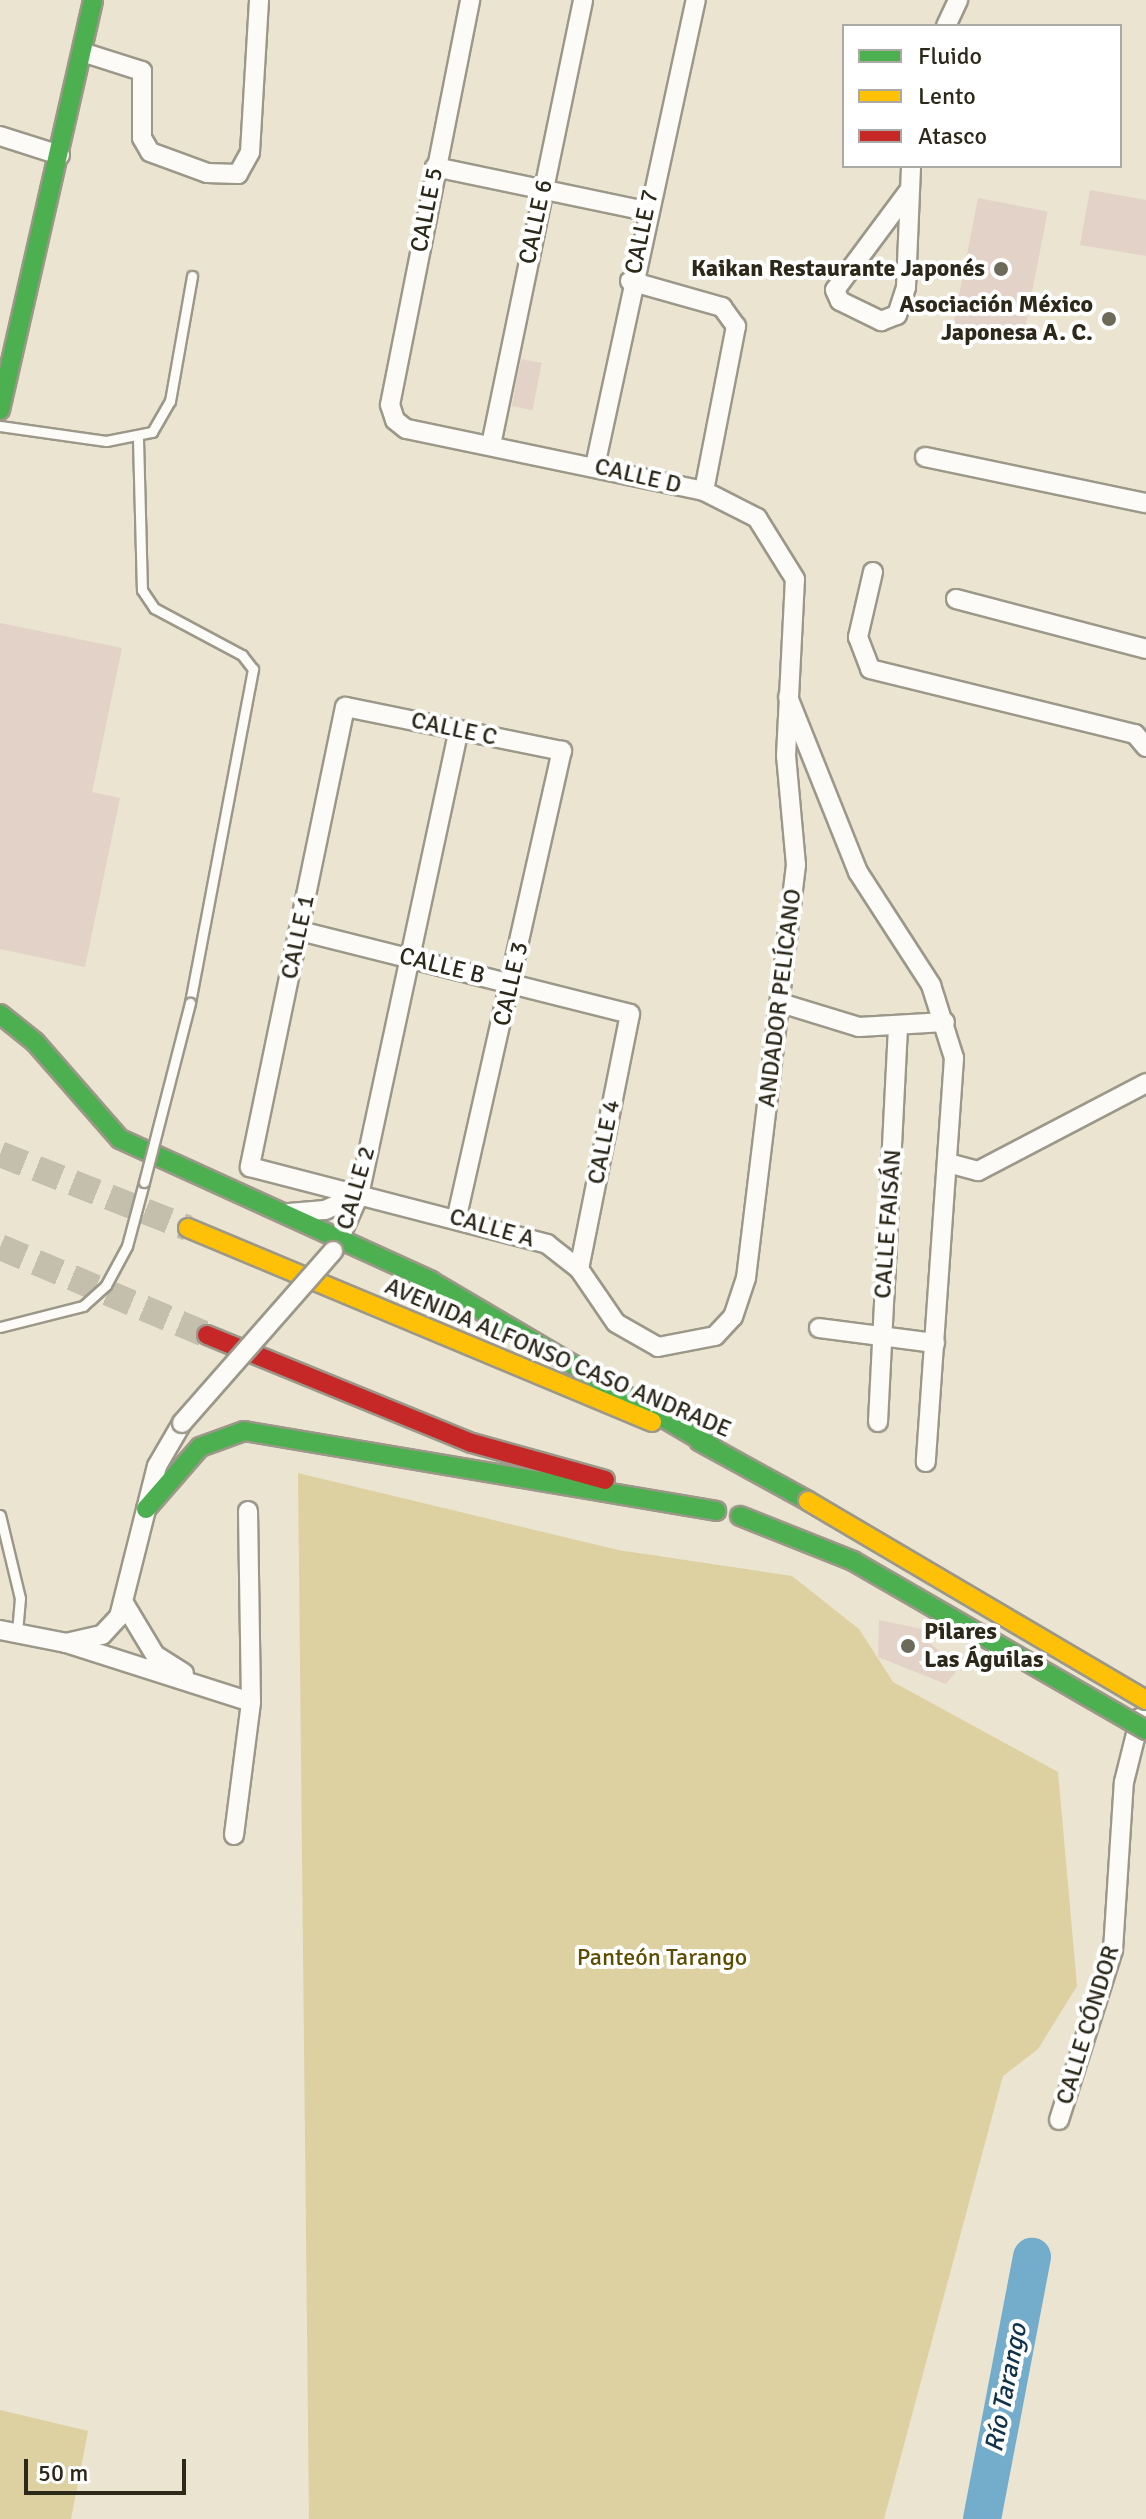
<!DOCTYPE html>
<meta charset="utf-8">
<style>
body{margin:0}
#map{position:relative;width:1146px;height:2519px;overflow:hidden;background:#eae4d0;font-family:Signika,sans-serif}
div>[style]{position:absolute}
.green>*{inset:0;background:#ddd0a1}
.river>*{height:38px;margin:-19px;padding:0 19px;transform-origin:19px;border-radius:19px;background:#74accc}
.building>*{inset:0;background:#e3d2c7;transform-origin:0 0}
.secondary-tunnel>*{height:26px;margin-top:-13px;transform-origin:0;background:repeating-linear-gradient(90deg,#c4beac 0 26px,transparent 0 39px)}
.roads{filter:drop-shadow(2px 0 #9c9889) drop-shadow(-2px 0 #9c9889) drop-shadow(0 2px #9c9889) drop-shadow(0 -2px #9c9889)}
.lane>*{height:9px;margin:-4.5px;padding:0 4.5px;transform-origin:4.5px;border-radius:4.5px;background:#fcfbf8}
.street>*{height:18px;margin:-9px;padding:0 9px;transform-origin:9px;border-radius:9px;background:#fcfbf8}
.fast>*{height:18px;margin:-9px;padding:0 9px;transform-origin:9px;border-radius:9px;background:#4caf50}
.slow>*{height:18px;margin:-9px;padding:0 9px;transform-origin:9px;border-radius:9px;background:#ffc107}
.jam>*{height:18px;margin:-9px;padding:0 9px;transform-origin:9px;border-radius:9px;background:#c62828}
.bridges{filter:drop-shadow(2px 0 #9c9889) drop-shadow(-2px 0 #9c9889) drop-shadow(0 2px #9c9889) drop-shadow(0 -2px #9c9889)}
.lane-bridge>*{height:9px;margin:-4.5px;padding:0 4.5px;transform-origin:4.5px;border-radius:4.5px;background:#fcfbf8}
.street-bridge>*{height:18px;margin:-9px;padding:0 9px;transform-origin:9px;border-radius:9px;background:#fcfbf8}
.fast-bridge>*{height:18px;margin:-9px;padding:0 9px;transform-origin:9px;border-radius:9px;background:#4caf50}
.slow-bridge>*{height:18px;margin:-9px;padding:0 9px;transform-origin:9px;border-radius:9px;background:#ffc107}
.dots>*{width:22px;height:22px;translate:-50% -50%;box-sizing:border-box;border:4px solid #fff;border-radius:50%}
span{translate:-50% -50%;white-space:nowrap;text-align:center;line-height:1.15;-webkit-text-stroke:8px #fff;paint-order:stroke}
.street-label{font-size:24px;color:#2c281a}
.poi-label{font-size:24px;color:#2c281a;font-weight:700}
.right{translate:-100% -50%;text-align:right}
.left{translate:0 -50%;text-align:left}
.park-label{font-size:24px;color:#5e4d00}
.water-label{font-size:26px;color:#10334b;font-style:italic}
.legend{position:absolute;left:842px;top:24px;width:280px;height:144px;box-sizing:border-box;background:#fff;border:2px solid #aba9a3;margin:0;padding:10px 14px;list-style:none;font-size:24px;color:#2c281a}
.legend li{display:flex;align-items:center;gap:16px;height:40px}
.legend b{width:40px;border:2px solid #aba9a3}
.scale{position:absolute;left:24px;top:2459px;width:162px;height:36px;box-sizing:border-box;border:4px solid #2c281a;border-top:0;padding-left:10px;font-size:24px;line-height:28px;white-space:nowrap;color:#2c281a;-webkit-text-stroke:6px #fff;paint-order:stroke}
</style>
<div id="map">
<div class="green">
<div style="clip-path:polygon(298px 1473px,618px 1550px,792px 1576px,859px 1629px,893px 1682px,1058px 1772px,1077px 1986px,1038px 2049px,1003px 2076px,884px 2519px,309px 2519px)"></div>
<div style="clip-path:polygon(0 2410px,88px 2431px,71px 2519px,0 2519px)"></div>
</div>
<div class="river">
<div style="left:982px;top:2519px;width:267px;rotate:-79.2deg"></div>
</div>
<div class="building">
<div style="clip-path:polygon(1090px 190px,1146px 200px,1146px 256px,1080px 245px)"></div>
<div style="left:978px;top:198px;width:71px;height:131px;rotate:11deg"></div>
<div style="left:521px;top:359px;width:21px;height:48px;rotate:11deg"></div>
<div style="clip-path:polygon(0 623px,122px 648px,92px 792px,120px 798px,85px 967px,0 949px)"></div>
<div style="clip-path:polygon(879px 1620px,927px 1630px,925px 1639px,959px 1668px,946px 1684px,878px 1657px)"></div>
</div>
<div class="secondary-tunnel">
<div style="left:0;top:1154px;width:202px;rotate:21.5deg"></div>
<div style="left:0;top:1247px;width:225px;rotate:23deg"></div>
</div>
<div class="roads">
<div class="lane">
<div style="left:0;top:426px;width:107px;rotate:8.1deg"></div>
<div style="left:106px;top:441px;width:47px;rotate:-11.1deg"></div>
<div style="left:152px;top:432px;width:36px;rotate:-60deg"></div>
<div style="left:170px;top:401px;width:127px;rotate:-80deg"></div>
<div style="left:138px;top:439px;width:151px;rotate:88.5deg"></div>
<div style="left:142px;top:590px;width:22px;rotate:56deg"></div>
<div style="left:154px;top:608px;width:100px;rotate:28.1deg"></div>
<div style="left:242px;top:655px;width:18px;rotate:52deg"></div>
<div style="left:253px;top:669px;width:340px;rotate:100.7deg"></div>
<div style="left:0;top:1327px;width:86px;rotate:-14.2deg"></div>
<div style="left:83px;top:1306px;width:31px;rotate:-42deg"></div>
<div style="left:106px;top:1285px;width:44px;rotate:-61.7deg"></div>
<div style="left:127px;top:1246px;width:66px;rotate:-75.1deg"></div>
<div style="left:0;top:1515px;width:85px;rotate:76.5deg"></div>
<div style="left:20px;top:1598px;width:36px;rotate:95deg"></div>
</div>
<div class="street">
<div style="left:946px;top:26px;width:29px;rotate:-65deg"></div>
<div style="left:82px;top:52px;width:63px;rotate:17.6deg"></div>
<div style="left:142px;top:71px;width:67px;rotate:90deg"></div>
<div style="left:142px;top:138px;width:16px;rotate:60deg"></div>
<div style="left:150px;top:152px;width:61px;rotate:20.2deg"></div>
<div style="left:207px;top:173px;width:31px;rotate:2deg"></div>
<div style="left:238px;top:174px;width:25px;rotate:-61deg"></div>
<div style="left:250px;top:152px;width:152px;rotate:-86.6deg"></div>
<div style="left:0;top:136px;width:63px;rotate:17.6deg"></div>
<div style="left:435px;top:167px;width:216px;rotate:11.8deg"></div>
<div style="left:908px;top:192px;width:122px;rotate:126.7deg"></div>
<div style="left:835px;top:290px;width:12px;rotate:66deg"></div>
<div style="left:840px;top:301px;width:46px;rotate:26deg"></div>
<div style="left:881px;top:321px;width:17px;rotate:-21deg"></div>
<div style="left:897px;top:315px;width:29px;rotate:-72deg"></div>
<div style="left:906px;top:287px;width:121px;rotate:-87.6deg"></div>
<div style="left:630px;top:281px;width:96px;rotate:15.8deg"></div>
<div style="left:722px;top:307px;width:24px;rotate:54deg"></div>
<div style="left:736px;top:326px;width:168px;rotate:101deg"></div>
<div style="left:491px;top:445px;width:454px;rotate:-78.3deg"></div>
<div style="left:925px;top:457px;width:226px;rotate:11.8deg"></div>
<div style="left:595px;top:466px;width:477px;rotate:-77.8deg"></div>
<div style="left:873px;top:572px;width:67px;rotate:103deg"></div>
<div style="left:858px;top:637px;width:34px;rotate:69deg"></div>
<div style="left:870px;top:669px;width:273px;rotate:13.8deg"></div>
<div style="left:1135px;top:734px;width:17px;rotate:50deg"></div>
<div style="left:956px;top:599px;width:196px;rotate:14.7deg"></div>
<div style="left:788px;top:697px;width:188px;rotate:68.2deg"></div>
<div style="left:858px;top:872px;width:135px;rotate:57.1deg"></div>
<div style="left:931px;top:985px;width:77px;rotate:72.5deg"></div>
<div style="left:954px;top:1058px;width:405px;rotate:94deg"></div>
<div style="left:300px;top:931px;width:340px;rotate:14.1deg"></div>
<div style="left:630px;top:1014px;width:260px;rotate:101.3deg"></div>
<div style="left:784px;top:1004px;width:78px;rotate:17deg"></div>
<div style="left:859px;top:1027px;width:86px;rotate:-3.3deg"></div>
<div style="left:948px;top:1163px;width:31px;rotate:15deg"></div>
<div style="left:978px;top:1171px;width:190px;rotate:-27.6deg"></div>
<div style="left:289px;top:1213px;width:36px;rotate:-5deg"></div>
<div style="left:325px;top:1210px;width:37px;rotate:-24deg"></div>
<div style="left:457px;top:1216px;width:477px;rotate:-77.3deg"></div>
<div style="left:562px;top:751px;width:221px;rotate:-168.5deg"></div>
<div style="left:345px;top:707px;width:470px;rotate:101.7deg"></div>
<div style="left:250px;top:1167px;width:307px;rotate:14.5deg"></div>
<div style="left:547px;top:1244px;width:41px;rotate:38deg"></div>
<div style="left:579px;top:1269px;width:65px;rotate:55.6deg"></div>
<div style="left:616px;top:1323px;width:48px;rotate:29.7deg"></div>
<div style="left:658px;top:1347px;width:58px;rotate:-10.9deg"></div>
<div style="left:715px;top:1336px;width:26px;rotate:-47deg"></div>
<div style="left:733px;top:1317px;width:41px;rotate:-71.6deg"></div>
<div style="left:746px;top:1278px;width:416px;rotate:-83.1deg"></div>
<div style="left:796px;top:865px;width:109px;rotate:-95.2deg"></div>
<div style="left:786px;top:756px;width:177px;rotate:-87.1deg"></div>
<div style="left:795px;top:579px;width:72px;rotate:-121.9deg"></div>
<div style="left:757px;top:518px;width:59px;rotate:-153deg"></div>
<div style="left:704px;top:491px;width:304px;rotate:-168.2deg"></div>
<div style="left:406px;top:429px;width:14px;rotate:-141deg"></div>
<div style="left:395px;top:420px;width:16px;rotate:-108deg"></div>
<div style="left:390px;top:405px;width:413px;rotate:-78.8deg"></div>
<div style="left:335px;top:1248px;width:58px;rotate:-65.6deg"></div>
<div style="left:359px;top:1195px;width:476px;rotate:-77.9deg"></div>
<div style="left:819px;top:1328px;width:117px;rotate:7.4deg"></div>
<div style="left:878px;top:1422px;width:396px;rotate:-87.1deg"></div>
<div style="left:125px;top:1605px;width:58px;rotate:59deg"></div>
<div style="left:155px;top:1655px;width:34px;rotate:32deg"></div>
<div style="left:0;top:1630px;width:67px;rotate:11.1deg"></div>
<div style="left:66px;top:1643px;width:194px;rotate:17.7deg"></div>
<div style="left:66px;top:1643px;width:37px;rotate:-13deg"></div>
<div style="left:102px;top:1635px;width:25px;rotate:-47deg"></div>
<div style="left:119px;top:1617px;width:156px;rotate:-75.9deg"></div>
<div style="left:157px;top:1466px;width:50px;rotate:-59.8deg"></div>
<div style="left:234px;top:1835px;width:134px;rotate:-82.7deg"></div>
<div style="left:251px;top:1702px;width:191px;rotate:-90.9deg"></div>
<div style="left:1059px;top:2120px;width:178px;rotate:-72.4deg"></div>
<div style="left:1113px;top:1950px;width:168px;rotate:-86.3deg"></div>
<div style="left:1124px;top:1782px;width:66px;rotate:-76deg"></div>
</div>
<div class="fast">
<div style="left:0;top:410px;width:420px;rotate:-77.2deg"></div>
<div style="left:0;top:1014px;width:45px;rotate:38.7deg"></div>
<div style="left:35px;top:1042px;width:129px;rotate:48.8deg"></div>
<div style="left:120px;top:1139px;width:342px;rotate:24.5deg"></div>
<div style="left:431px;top:1281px;width:327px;rotate:30.5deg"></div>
<div style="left:699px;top:1441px;width:124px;rotate:28.8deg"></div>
<div style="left:146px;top:1509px;width:82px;rotate:-48.9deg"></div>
<div style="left:200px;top:1447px;width:47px;rotate:-20deg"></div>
<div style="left:244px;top:1431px;width:479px;rotate:9.6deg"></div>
</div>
<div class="slow">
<div style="left:188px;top:1228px;width:503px;rotate:22.69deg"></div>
</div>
<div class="jam">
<div style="left:207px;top:1335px;width:286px;rotate:22.2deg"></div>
<div style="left:472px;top:1443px;width:138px;rotate:15.5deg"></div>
</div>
</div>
<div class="bridges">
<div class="lane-bridge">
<div style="left:144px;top:1182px;width:185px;rotate:-75.6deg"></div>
</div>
<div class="street-bridge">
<div style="left:182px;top:1423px;width:229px;rotate:-48.7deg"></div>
</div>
<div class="fast-bridge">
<div style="left:740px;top:1516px;width:122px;rotate:21.7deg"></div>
<div style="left:853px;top:1561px;width:338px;rotate:30deg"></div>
</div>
<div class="slow-bridge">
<div style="left:808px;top:1501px;width:392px;rotate:30.5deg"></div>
</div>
</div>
<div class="dots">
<div style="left:1001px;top:269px;background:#6e6a5a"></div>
<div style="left:1109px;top:319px;background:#6e6a5a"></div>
<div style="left:908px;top:1646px;background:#6e6a5a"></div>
</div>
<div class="street-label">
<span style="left:427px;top:210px;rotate:-79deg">CALLE 5</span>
<span style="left:536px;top:222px;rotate:-78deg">CALLE 6</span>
<span style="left:642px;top:232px;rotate:-78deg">CALLE 7</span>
<span style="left:638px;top:476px;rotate:13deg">CALLE D</span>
<span style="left:454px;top:729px;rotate:12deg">CALLE C</span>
<span style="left:298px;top:937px;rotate:-78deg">CALLE 1</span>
<span style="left:442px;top:966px;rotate:14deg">CALLE B</span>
<span style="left:511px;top:984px;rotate:-77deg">CALLE 3</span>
<span style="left:780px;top:998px;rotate:-83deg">ANDADOR PELÍCANO</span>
<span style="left:604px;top:1142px;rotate:-79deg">CALLE 4</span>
<span style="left:356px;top:1188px;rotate:-74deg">CALLE 2</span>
<span style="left:888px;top:1224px;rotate:-86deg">CALLE FAISÁN</span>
<span style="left:492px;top:1228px;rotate:16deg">CALLE A</span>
<span style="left:558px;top:1358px;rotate:23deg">AVENIDA ALFONSO CASO ANDRADE</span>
<span style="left:1088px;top:2025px;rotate:-73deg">CALLE CÓNDOR</span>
</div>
<div class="poi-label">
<span class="right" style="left:985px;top:269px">Kaikan Restaurante Japonés</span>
<span class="right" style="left:1093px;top:319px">Asociación México<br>Japonesa A. C.</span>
<span class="left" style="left:924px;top:1646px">Pilares<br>Las Águilas</span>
</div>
<div class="park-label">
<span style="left:662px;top:1958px">Panteón Tarango</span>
</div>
<div class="water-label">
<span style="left:1007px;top:2388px;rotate:-79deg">Río Tarango</span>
</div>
<ul class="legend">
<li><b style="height:10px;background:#4caf50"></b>Fluido</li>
<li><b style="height:10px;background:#ffc107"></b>Lento</li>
<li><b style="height:10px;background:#c62828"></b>Atasco</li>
</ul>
<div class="scale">50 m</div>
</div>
